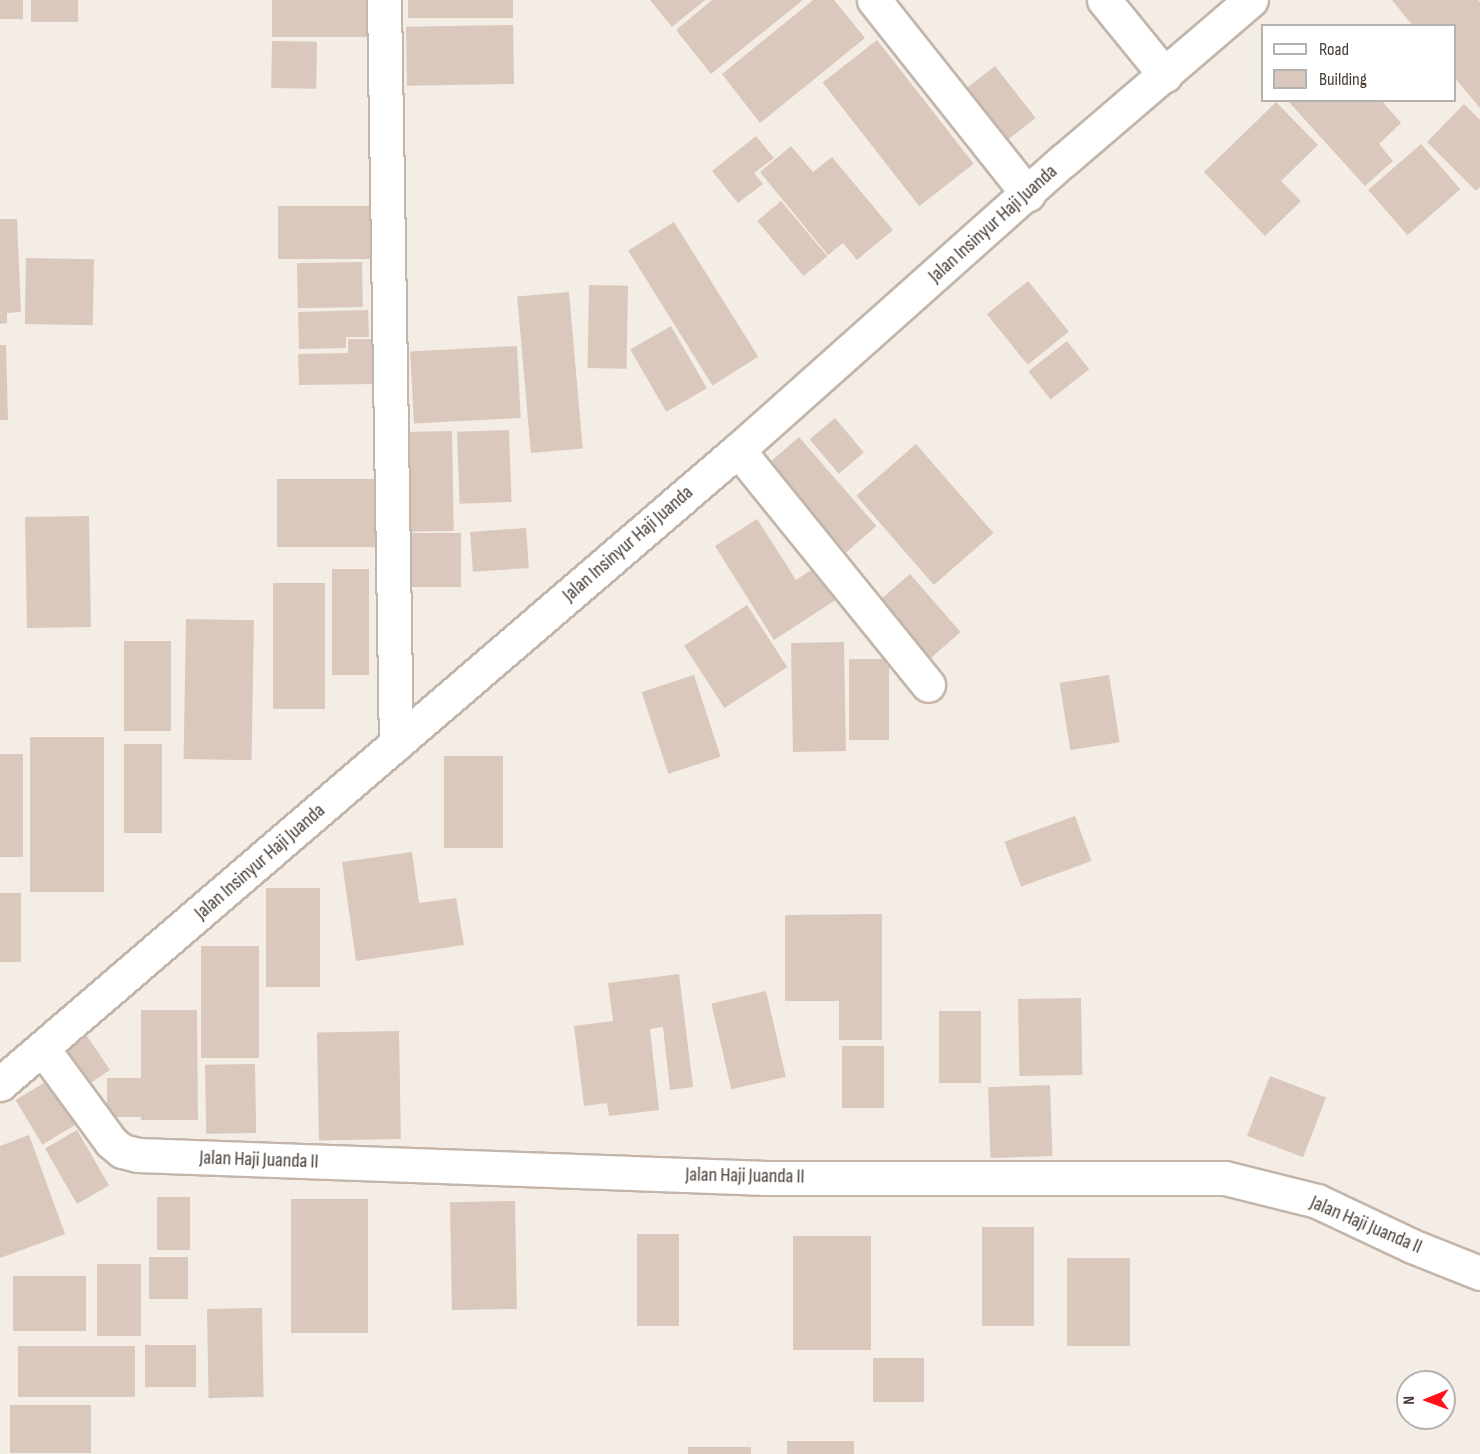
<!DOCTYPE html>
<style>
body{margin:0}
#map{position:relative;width:1480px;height:1454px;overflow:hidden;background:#f4ede5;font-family:"Sofia Sans Condensed",sans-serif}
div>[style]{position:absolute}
.building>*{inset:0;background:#dac8bc;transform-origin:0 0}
.roads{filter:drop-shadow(2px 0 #c3b5a9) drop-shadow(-2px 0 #c3b5a9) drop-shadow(0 2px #c3b5a9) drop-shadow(0 -2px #c3b5a9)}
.minor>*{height:33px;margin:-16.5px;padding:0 16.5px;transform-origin:16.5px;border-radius:16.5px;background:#fff}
.tertiary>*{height:33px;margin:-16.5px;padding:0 16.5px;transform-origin:16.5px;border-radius:16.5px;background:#fff}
span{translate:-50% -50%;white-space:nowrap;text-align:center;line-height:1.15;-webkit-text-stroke:6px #fff;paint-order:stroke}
.street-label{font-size:20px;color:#473c34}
.legend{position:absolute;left:1261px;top:24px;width:195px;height:78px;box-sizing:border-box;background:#fff;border:2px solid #b5b1ae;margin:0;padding:8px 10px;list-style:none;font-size:18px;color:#473c34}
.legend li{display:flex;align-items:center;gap:12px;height:30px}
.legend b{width:30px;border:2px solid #b5b1ae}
.north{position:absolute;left:1396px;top:1370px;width:60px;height:60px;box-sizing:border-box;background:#fff;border:2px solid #b5b1ae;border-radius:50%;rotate:269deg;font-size:16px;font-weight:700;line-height:24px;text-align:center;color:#473c34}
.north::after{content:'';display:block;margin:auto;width:21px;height:27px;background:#ff111b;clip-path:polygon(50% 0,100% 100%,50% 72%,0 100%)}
</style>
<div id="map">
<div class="building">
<div style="left:0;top:0;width:23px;height:19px"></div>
<div style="left:31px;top:0;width:47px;height:22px"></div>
<div style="clip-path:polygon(272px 0,380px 0,380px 23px,367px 23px,367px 37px,272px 37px)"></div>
<div style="left:408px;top:0;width:105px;height:18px"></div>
<div style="clip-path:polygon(650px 0,705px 0,672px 27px)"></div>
<div style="clip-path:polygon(712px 0,803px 0,711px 74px,676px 30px)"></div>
<div style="clip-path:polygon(813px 0,834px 0,865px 38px,760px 123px,722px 74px)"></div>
<div style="clip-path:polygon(1392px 0,1478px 0,1480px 2px,1480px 108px,1454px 77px,1454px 26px,1413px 26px)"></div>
<div style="left:513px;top:25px;width:59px;height:107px;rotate:89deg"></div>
<div style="left:877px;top:40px;width:157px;height:69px;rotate:52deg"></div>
<div style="left:272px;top:41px;width:45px;height:47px;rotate:1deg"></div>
<div style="left:995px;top:66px;width:66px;height:39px;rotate:52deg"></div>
<div style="clip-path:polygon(1287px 100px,1381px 100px,1401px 123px,1379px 144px,1393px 161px,1365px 186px)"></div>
<div style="clip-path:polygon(1276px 102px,1318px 145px,1281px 181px,1301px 201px,1265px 236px,1204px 172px)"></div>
<div style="clip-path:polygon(1464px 104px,1480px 120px,1480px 187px,1476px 191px,1427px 142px)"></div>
<div style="clip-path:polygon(756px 136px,774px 158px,754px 173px,763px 184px,738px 203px,712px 171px)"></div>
<div style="left:1421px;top:144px;width:60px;height:70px;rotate:49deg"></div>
<div style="clip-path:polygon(791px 146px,813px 172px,832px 157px,893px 230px,857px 260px,843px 243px,828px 255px,760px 172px)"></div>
<div style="left:781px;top:201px;width:72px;height:31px;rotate:50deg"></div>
<div style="left:376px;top:206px;width:53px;height:98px;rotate:90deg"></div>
<div style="clip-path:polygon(0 219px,17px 219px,21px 312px,7px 313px,7px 323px,0 324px)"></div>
<div style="left:674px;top:222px;width:159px;height:54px;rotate:58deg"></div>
<div style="left:26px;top:258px;width:68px;height:66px;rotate:1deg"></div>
<div style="left:362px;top:262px;width:45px;height:65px;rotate:89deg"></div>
<div style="left:1028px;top:281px;width:65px;height:53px;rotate:51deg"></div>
<div style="left:589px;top:285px;width:39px;height:83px;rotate:1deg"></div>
<div style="left:569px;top:292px;width:157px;height:52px;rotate:85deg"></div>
<div style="clip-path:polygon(368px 310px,369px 337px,346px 337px,346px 348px,299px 349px,298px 312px)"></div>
<div style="left:671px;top:326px;width:72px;height:47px;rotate:60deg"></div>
<div style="clip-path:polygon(348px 339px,375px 339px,376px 384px,299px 385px,298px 354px,348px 353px)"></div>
<div style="left:1067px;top:341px;width:36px;height:49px;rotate:52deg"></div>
<div style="clip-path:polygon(0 345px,6px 345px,8px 420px,0 420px)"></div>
<div style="left:517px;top:346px;width:72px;height:107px;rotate:87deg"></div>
<div style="left:835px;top:418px;width:45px;height:33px;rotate:50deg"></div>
<div style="left:509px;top:430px;width:72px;height:52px;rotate:88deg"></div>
<div style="left:452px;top:431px;width:100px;height:51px;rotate:89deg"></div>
<div style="left:799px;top:437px;width:118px;height:40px;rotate:49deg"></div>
<div style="left:916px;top:444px;width:118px;height:79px;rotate:49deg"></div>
<div style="left:277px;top:479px;width:99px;height:68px"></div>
<div style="left:89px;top:516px;width:111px;height:64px;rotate:89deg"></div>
<div style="clip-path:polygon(757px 519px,796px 580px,819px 565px,840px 597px,774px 640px,715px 546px)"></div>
<div style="left:526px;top:528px;width:40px;height:56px;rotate:86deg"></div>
<div style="left:400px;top:533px;width:61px;height:54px"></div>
<div style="left:332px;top:569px;width:37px;height:106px"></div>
<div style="left:910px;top:574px;width:77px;height:42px;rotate:49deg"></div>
<div style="left:273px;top:583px;width:52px;height:126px"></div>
<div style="left:747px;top:605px;width:74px;height:75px;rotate:57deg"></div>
<div style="left:186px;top:619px;width:68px;height:140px;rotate:1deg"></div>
<div style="left:171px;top:641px;width:90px;height:47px;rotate:90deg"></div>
<div style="left:844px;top:642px;width:109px;height:53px;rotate:89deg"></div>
<div style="left:849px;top:659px;width:40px;height:81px"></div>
<div style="left:694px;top:675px;width:86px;height:55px;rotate:72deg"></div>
<div style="left:1109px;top:675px;width:68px;height:50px;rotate:81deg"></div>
<div style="left:30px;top:737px;width:74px;height:155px"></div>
<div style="left:124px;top:744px;width:38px;height:89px"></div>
<div style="left:0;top:754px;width:23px;height:103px"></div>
<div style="left:444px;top:756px;width:59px;height:92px"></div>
<div style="left:1075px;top:816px;width:48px;height:75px;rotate:70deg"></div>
<div style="clip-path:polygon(412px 852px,419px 903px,456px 898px,464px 945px,356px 961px,342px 862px)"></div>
<div style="left:266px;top:888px;width:54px;height:99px"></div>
<div style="left:0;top:893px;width:21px;height:69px"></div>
<div style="clip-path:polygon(882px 914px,882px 1040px,839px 1040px,839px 1001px,785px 1001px,785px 915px)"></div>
<div style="left:259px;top:946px;width:112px;height:58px;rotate:90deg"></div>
<div style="clip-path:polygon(679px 974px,693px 1087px,670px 1090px,663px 1027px,650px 1029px,659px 1110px,609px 1116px,607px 1103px,584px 1106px,574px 1026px,613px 1021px,608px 983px)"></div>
<div style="left:766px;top:991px;width:88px;height:56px;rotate:77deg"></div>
<div style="left:1081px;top:998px;width:77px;height:63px;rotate:89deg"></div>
<div style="clip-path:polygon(141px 1010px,197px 1010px,198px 1120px,141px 1120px,141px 1117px,107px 1117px,107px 1078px,141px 1078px)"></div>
<div style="left:939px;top:1011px;width:42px;height:72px"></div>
<div style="left:399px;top:1031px;width:108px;height:82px;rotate:89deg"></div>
<div style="left:87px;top:1036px;width:41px;height:32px;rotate:56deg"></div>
<div style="left:842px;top:1046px;width:42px;height:62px"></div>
<div style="left:255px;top:1064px;width:69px;height:50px;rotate:89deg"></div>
<div style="left:1270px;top:1076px;width:60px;height:64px;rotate:21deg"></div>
<div style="left:49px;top:1080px;width:52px;height:39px;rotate:59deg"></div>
<div style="left:1050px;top:1085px;width:71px;height:62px;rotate:88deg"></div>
<div style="left:77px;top:1130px;width:64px;height:37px;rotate:60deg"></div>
<div style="clip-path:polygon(29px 1135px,65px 1234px,0 1258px,0 1146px)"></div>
<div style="left:157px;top:1197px;width:33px;height:53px"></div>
<div style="left:291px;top:1199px;width:77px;height:134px"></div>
<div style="left:515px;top:1201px;width:108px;height:65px;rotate:89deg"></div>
<div style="left:982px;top:1227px;width:52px;height:99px"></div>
<div style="left:637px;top:1234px;width:42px;height:92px"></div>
<div style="left:793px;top:1236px;width:78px;height:114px"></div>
<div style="left:188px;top:1257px;width:42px;height:39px;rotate:90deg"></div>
<div style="left:1067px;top:1258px;width:63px;height:88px"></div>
<div style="left:97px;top:1264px;width:44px;height:72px"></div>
<div style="left:13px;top:1276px;width:73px;height:55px"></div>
<div style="left:262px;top:1308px;width:89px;height:55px;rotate:89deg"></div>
<div style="left:145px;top:1345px;width:51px;height:42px"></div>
<div style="left:18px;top:1346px;width:117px;height:51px"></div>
<div style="left:873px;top:1358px;width:51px;height:44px"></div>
<div style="left:10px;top:1405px;width:81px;height:48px"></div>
<div style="left:787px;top:1441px;width:67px;height:13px"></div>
<div style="left:688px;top:1447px;width:63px;height:7px"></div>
</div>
<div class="roads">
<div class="minor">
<div style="left:384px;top:0;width:744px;rotate:89.08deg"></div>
<div style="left:874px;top:0;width:248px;rotate:51.6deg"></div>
<div style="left:1104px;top:0;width:97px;rotate:50.9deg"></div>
<div style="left:738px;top:450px;width:302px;rotate:51deg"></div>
<div style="left:43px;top:1049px;width:115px;rotate:53.8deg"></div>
<div style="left:111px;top:1142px;width:14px;rotate:39deg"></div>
<div style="left:122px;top:1151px;width:16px;rotate:14deg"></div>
<div style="left:138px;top:1155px;width:629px;rotate:2.09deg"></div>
<div style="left:767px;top:1178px;width:458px"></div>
<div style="left:1225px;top:1178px;width:95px;rotate:14deg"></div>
<div style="left:1317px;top:1201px;width:105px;rotate:25.3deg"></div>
<div style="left:1412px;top:1246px;width:73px;rotate:21.7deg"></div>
</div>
<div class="tertiary">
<div style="left:0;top:1084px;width:973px;rotate:-40.67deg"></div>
<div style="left:738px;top:450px;width:436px;rotate:-41.7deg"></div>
<div style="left:1064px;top:160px;width:246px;rotate:-40.6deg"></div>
</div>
</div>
<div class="street-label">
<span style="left:993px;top:224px;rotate:-42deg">Jalan Insinyur Haji Juanda</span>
<span style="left:628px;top:544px;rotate:-41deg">Jalan Insinyur Haji Juanda</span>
<span style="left:260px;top:862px;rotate:-41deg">Jalan Insinyur Haji Juanda</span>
<span style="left:259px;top:1160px;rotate:2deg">Jalan Haji Juanda II</span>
<span style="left:745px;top:1176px;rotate:1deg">Jalan Haji Juanda II</span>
<span style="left:1366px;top:1225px;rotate:23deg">Jalan Haji Juanda II</span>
</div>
<ul class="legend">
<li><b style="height:8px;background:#fff"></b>Road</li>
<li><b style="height:16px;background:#dac8bc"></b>Building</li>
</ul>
<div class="north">N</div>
</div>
